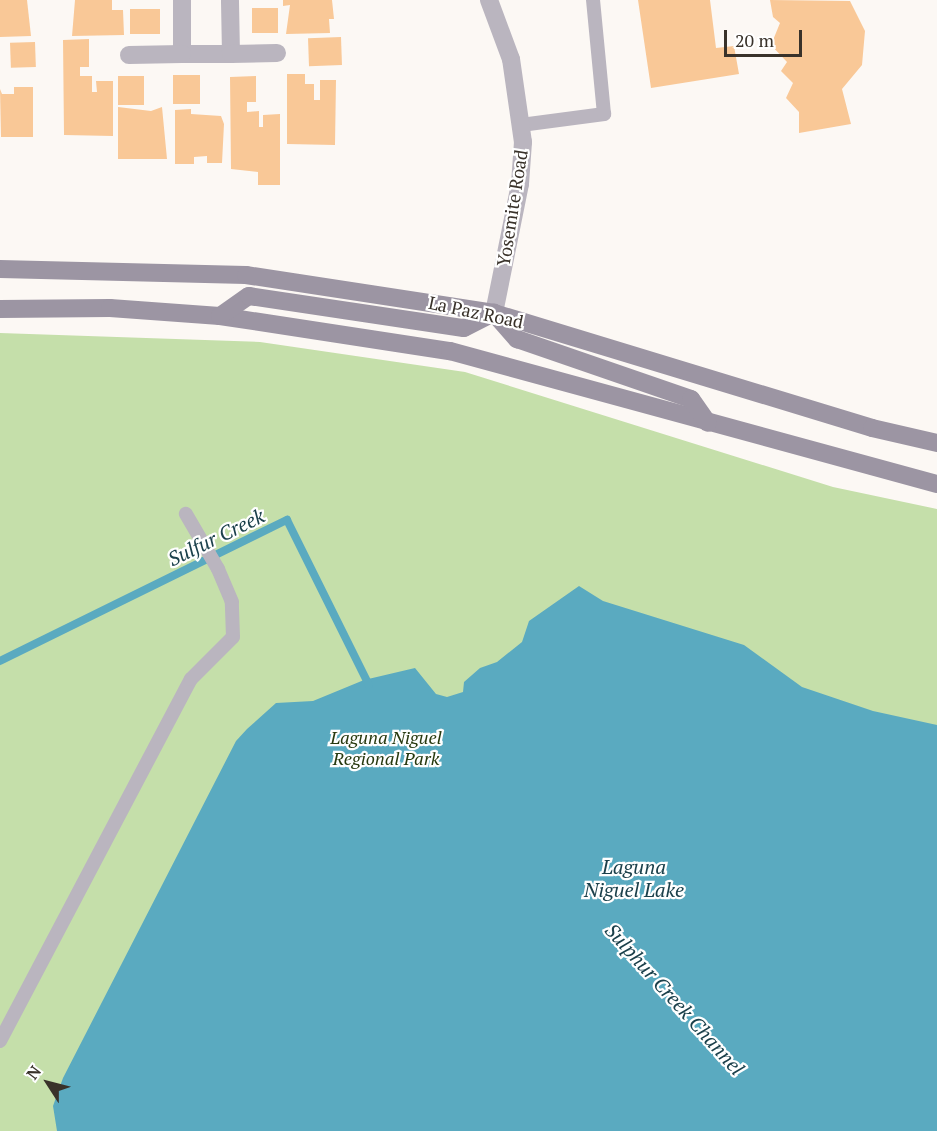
<!DOCTYPE html>
<style>
body{margin:0}
#map{position:relative;width:937px;height:1131px;overflow:hidden;background:#fcf8f4;font-family:"PT Serif",serif}
div>[style]{position:absolute}
.green>*{inset:0;background:#c5dfaa}
.water>*{inset:0;background:#5aaac0}
.stream>*{height:8px;margin:-4px;padding:0 4px;transform-origin:4px;border-radius:4px;background:#5aaac0}
.building>*{inset:0;background:#f9c897;transform-origin:0 0}
.service>*{height:14px;margin:-7px;padding:0 7px;transform-origin:7px;border-radius:7px;background:#bab5bf}
.minor>*{height:18px;margin:-9px;padding:0 9px;transform-origin:9px;border-radius:9px;background:#bab5bf}
.secondary>*{height:18px;margin:-9px;padding:0 9px;transform-origin:9px;border-radius:9px;background:#9c95a3}
span{translate:-50% -50%;white-space:nowrap;text-align:center;line-height:1.15;-webkit-text-stroke:4.5px #fff;paint-order:stroke}
.street-label{font-size:18px;color:#39322a}
.park-label{font-size:18px;color:#27390f;font-style:italic}
.water-label{font-size:20px;color:#1b404b;font-style:italic}
.north{position:absolute;left:18px;top:1053px;width:60px;height:60px;-webkit-text-stroke:4px #fff;paint-order:stroke;rotate:306deg;font-size:16px;font-weight:700;line-height:24px;text-align:center;color:#39322a}
.north::after{content:'';display:block;margin:auto;width:21px;height:27px;background:#39322a;clip-path:polygon(50% 0,100% 100%,50% 72%,0 100%)}
.scale{position:absolute;left:724px;top:30px;width:78px;height:27px;box-sizing:border-box;border:3px solid #39322a;border-top:0;padding-left:8px;font-size:18px;line-height:21px;white-space:nowrap;color:#39322a;-webkit-text-stroke:4px #fff;paint-order:stroke}
</style>
<div id="map">
<div class="green">
<div style="clip-path:polygon(0 333px,260px 342px,465px 372px,833px 487px,937px 509px,937px 1131px,0 1131px)"></div>
</div>
<div class="water">
<div style="clip-path:polygon(579px 586px,603px 601px,744px 645px,802px 687px,873px 711px,937px 725px,937px 1131px,57px 1131px,53px 1106px,63px 1078px,236px 741px,247px 729px,276px 703px,313px 701px,364px 680px,415px 668px,436px 694px,447px 697px,463px 692px,464px 682px,480px 668px,497px 662px,522px 642px,529px 621px)"></div>
</div>
<div class="stream">
<div style="left:0;top:661px;width:320px;rotate:-26.2deg"></div>
<div style="left:287px;top:520px;width:184px;rotate:63.6deg"></div>
</div>
<div class="building">
<div style="clip-path:polygon(0 0,27px 0,31px 36px,0 37px)"></div>
<div style="clip-path:polygon(75px 0,112px 0,112px 10px,123px 10px,124px 35px,72px 36px)"></div>
<div style="clip-path:polygon(283px 0,332px 0,334px 19px,329px 19px,330px 33px,286px 34px,290px 5px,283px 6px)"></div>
<div style="clip-path:polygon(638px 0,710px 0,716px 48px,734px 46px,739px 74px,651px 88px)"></div>
<div style="clip-path:polygon(770px 0,850px 1px,865px 31px,862px 65px,842px 89px,851px 124px,799px 133px,799px 112px,786px 98px,793px 83px,781px 71px,787px 62px,771px 45px,780px 23px,773px 17px)"></div>
<div style="left:252px;top:8px;width:26px;height:25px"></div>
<div style="left:160px;top:9px;width:25px;height:30px;rotate:90deg"></div>
<div style="left:341px;top:37px;width:28px;height:33px;rotate:88deg"></div>
<div style="clip-path:polygon(89px 39px,89px 67px,80px 67px,80px 76px,92px 76px,92px 92px,97px 92px,96px 81px,113px 81px,113px 136px,64px 135px,63px 40px)"></div>
<div style="left:35px;top:42px;width:25px;height:25px;rotate:88deg"></div>
<div style="clip-path:polygon(287px 74px,305px 74px,305px 84px,314px 84px,314px 100px,320px 100px,320px 80px,336px 80px,335px 145px,287px 144px)"></div>
<div style="left:200px;top:75px;width:29px;height:27px;rotate:90deg"></div>
<div style="left:118px;top:76px;width:26px;height:29px"></div>
<div style="clip-path:polygon(256px 76px,256px 102px,247px 102px,247px 112px,259px 111px,259px 127px,263px 127px,263px 115px,280px 114px,280px 185px,258px 185px,258px 172px,231px 169px,230px 77px)"></div>
<div style="clip-path:polygon(14px 87px,33px 87px,33px 137px,1px 137px,0 89px,2px 94px,14px 94px)"></div>
<div style="clip-path:polygon(118px 107px,151px 111px,162px 107px,167px 159px,118px 159px)"></div>
<div style="clip-path:polygon(191px 109px,191px 114px,221px 116px,224px 124px,222px 163px,207px 163px,207px 156px,194px 157px,194px 164px,175px 164px,175px 110px)"></div>
</div>
<div class="service">
<div style="left:521px;top:125px;width:84px;rotate:-7.5deg"></div>
<div style="left:604px;top:114px;width:115px;rotate:-95.5deg"></div>
<div style="left:0;top:1041px;width:409px;rotate:-62.2deg"></div>
<div style="left:191px;top:679px;width:59px;rotate:-45deg"></div>
<div style="left:233px;top:637px;width:35px;rotate:-92deg"></div>
<div style="left:232px;top:602px;width:36px;rotate:-113deg"></div>
<div style="left:218px;top:569px;width:64px;rotate:-120.2deg"></div>
</div>
<div class="minor">
<div style="left:182px;top:0;width:54px;rotate:90deg"></div>
<div style="left:182px;top:54px;width:49px"></div>
<div style="left:231px;top:54px;width:54px;rotate:-91.1deg"></div>
<div style="left:489px;top:0;width:63px;rotate:69.6deg"></div>
<div style="left:511px;top:59px;width:84px;rotate:81.8deg"></div>
<div style="left:523px;top:142px;width:42px;rotate:94.1deg"></div>
<div style="left:520px;top:184px;width:132px;rotate:101.4deg"></div>
<div style="left:231px;top:54px;width:46px;rotate:-1.2deg"></div>
<div style="left:129px;top:55px;width:53px;rotate:-1.1deg"></div>
</div>
<div class="secondary">
<div style="left:0;top:269px;width:246px;rotate:1.4deg"></div>
<div style="left:246px;top:275px;width:251px;rotate:8.7deg"></div>
<div style="left:494px;top:313px;width:395px;rotate:16.9deg"></div>
<div style="left:872px;top:428px;width:67px;rotate:13deg"></div>
<div style="left:0;top:309px;width:110px;rotate:-0.5deg"></div>
<div style="left:110px;top:308px;width:110px;rotate:4.2deg"></div>
<div style="left:220px;top:316px;width:233px;rotate:8.7deg"></div>
<div style="left:450px;top:351px;width:505px;rotate:15.28deg"></div>
<div style="left:494px;top:313px;width:35px;rotate:49deg"></div>
<div style="left:517px;top:339px;width:184px;rotate:19deg"></div>
<div style="left:691px;top:399px;width:29px;rotate:55deg"></div>
<div style="left:220px;top:316px;width:35px;rotate:-35deg"></div>
<div style="left:249px;top:296px;width:217px;rotate:8.5deg"></div>
<div style="left:464px;top:328px;width:34px;rotate:-27deg"></div>
</div>
<div class="street-label">
<span style="left:512px;top:208px;rotate:-81deg">Yosemite Road</span>
<span style="left:476px;top:312px;rotate:12deg">La Paz Road</span>
</div>
<div class="park-label">
<span style="left:386px;top:748px">Laguna Niguel<br>Regional Park</span>
</div>
<div class="water-label">
<span style="left:216px;top:537px;rotate:-26deg">Sulfur Creek</span>
<span style="left:634px;top:878px">Laguna<br>Niguel Lake</span>
<span style="left:675px;top:999px;rotate:48deg">Sulphur Creek Channel</span>
</div>
<div class="north">N</div>
<div class="scale">20 m</div>
</div>
